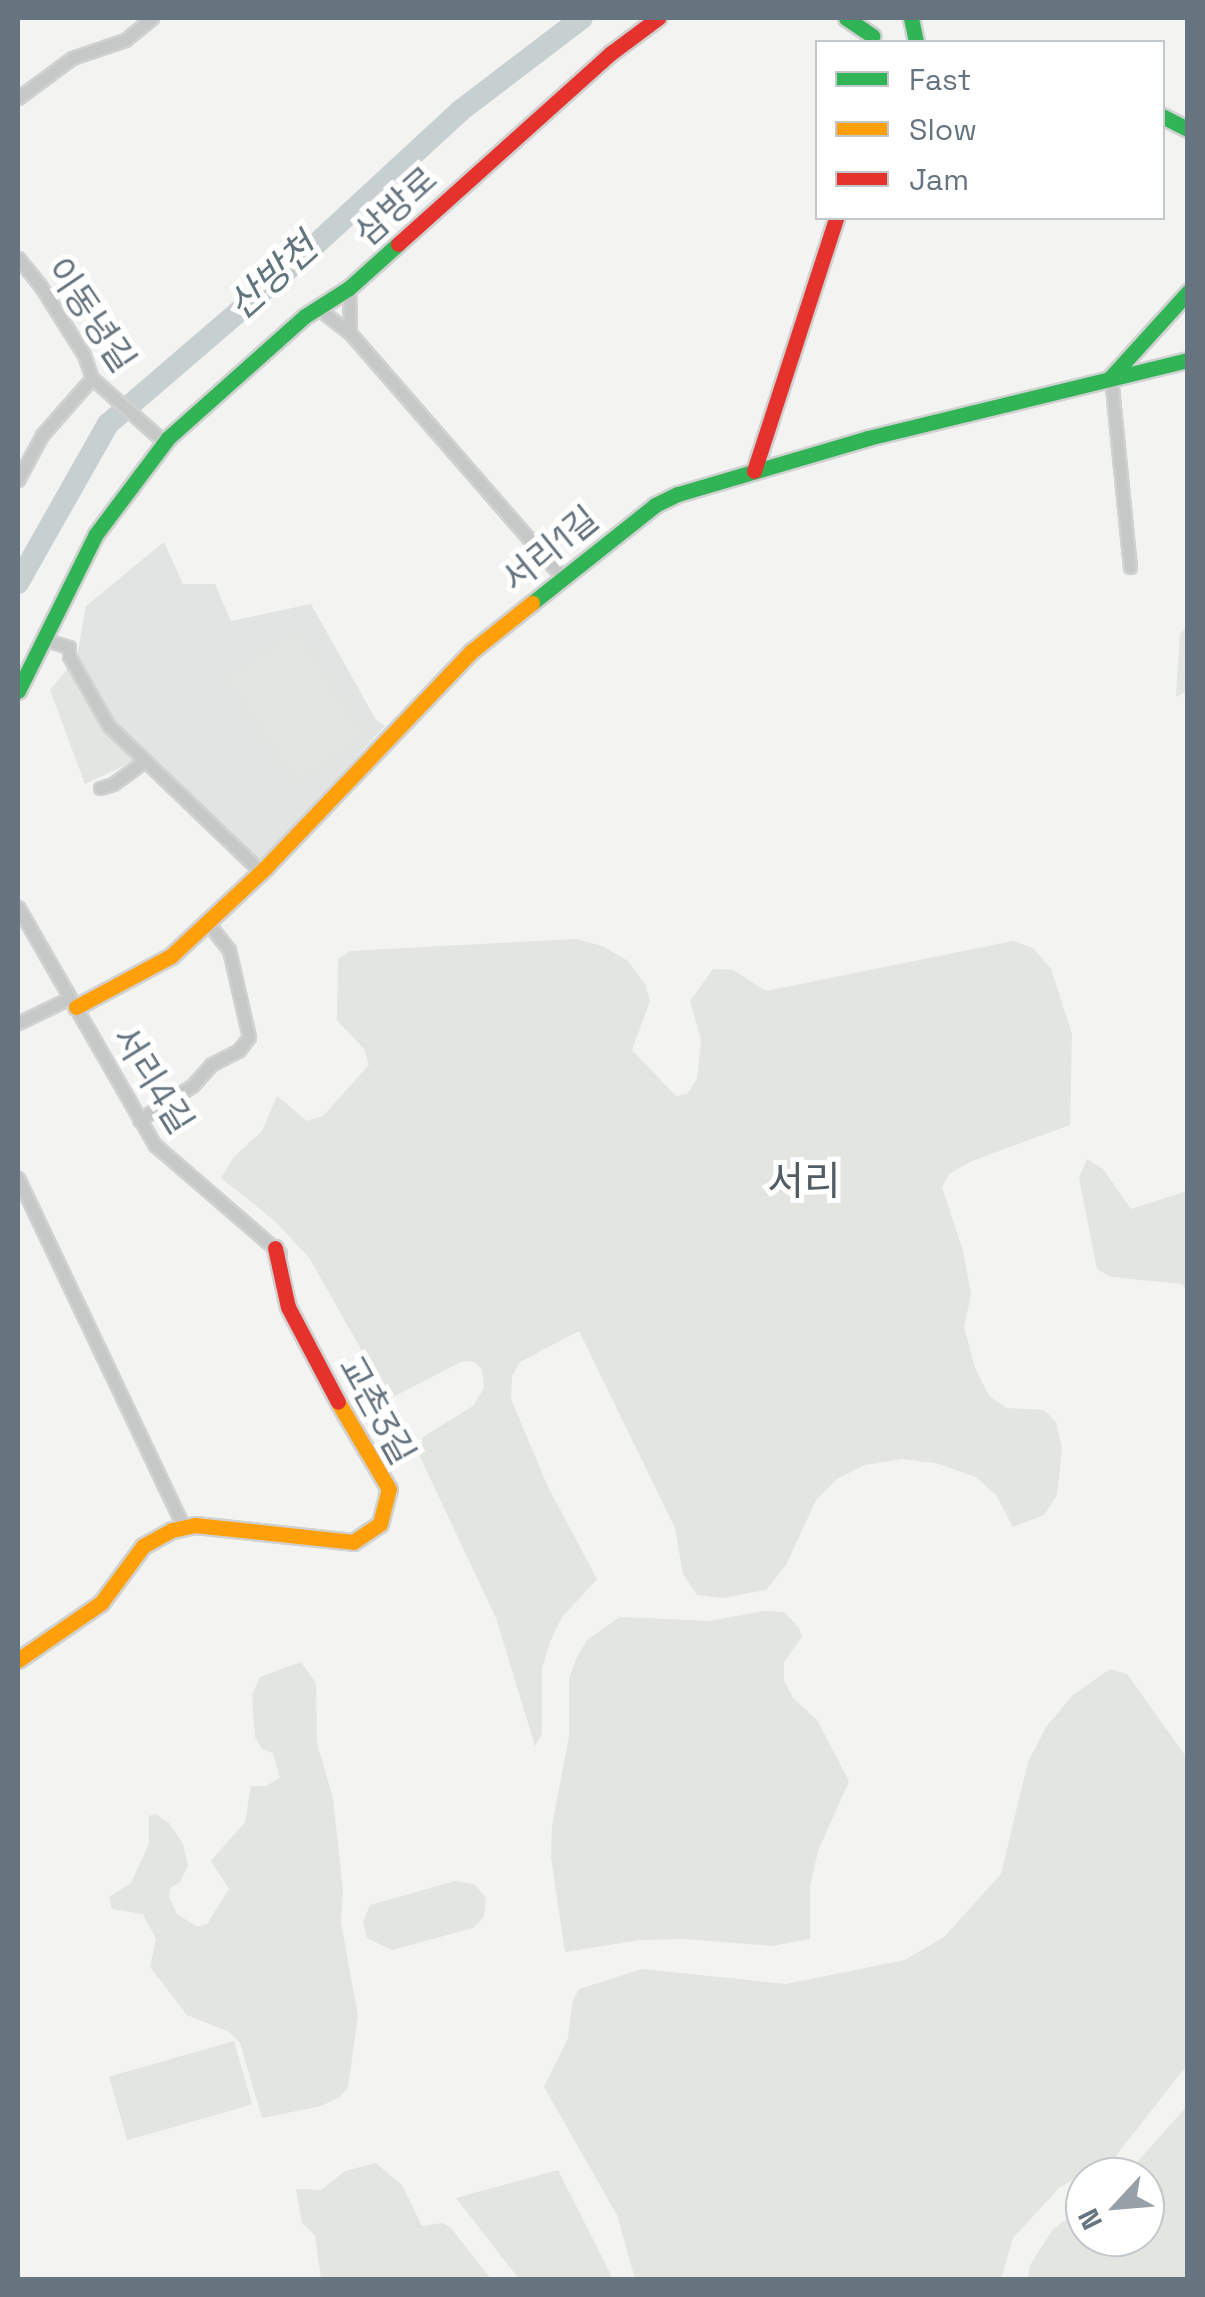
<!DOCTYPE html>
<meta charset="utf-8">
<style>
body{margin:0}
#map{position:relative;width:1205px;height:2297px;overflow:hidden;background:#f3f3f2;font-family:"Space Grotesk","Noto Sans KR",sans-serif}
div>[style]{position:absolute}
.built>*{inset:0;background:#e2e3e3}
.green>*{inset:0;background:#e2e5e0;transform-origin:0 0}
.river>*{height:22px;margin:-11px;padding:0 11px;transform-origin:11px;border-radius:11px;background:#c8cfd1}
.roads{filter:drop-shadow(2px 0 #d0d1d1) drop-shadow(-2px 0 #d0d1d1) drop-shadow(0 2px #d0d1d1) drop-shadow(0 -2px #d0d1d1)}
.street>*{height:11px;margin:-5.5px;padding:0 5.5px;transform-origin:5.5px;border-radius:5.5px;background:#c6c8c8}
.fast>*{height:15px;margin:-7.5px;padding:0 7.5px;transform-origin:7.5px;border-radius:7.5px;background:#30b455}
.slow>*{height:15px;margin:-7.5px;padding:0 7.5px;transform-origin:7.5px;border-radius:7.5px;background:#ff9f0a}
.jam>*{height:15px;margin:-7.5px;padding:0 7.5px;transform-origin:7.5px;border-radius:7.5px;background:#e5322d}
span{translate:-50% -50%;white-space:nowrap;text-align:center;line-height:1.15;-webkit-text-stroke:10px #fff;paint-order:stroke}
.street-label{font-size:35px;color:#66747f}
.water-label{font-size:38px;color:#62757c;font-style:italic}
.quarter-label{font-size:40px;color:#535d65}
.frame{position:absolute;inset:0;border:20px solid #66747f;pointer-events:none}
.legend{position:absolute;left:815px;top:40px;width:350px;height:180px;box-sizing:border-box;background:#fff;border:2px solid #c2c7cc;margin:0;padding:12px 18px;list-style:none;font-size:30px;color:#66747f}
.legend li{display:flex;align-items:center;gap:20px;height:50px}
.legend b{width:50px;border:2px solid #c2c7cc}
.north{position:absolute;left:1065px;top:2157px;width:100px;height:100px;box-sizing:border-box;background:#fff;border:2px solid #c2c7cc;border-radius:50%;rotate:244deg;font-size:28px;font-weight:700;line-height:40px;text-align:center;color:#66747f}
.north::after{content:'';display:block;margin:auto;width:35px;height:45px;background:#97a0a7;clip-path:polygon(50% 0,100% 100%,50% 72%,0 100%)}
</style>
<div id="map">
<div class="built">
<div style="clip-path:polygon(164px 542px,183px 584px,215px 584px,231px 621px,311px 604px,376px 720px,385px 726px,260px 862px,131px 746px,76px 661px,86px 606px)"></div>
</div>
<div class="green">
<div style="clip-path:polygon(1187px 627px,1187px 691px,1176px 697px,1180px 634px)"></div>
<div style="clip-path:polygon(296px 633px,361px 733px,337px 755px,296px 782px,228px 678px)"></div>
<div style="clip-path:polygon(68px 668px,105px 730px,134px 761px,85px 784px,50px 690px)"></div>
<div style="clip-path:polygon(576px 939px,602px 946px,628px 961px,645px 984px,650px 1001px,632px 1050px,676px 1096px,687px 1094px,697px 1079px,701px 1040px,690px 1001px,713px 969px,733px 970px,766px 991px,1013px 941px,1033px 948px,1051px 969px,1072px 1034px,1070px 1125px,972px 1161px,949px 1174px,942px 1187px,963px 1251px,971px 1294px,964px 1327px,975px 1368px,989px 1396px,1007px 1408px,1044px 1410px,1056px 1422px,1062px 1448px,1057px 1495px,1044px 1515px,1013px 1527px,996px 1495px,976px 1477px,936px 1463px,902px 1459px,865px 1465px,837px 1479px,816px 1500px,786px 1565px,766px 1590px,723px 1598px,697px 1595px,683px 1574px,675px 1528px,579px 1331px,520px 1362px,512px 1376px,511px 1399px,548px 1487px,597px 1579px,562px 1617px,550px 1642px,542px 1668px,542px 1734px,535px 1746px,496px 1618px,420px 1457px,423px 1437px,473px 1406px,484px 1388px,482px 1370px,475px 1362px,463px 1361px,389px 1399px,310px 1259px,275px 1221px,221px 1178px,234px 1157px,262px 1131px,277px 1096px,307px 1121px,323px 1116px,369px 1065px,364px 1049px,337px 1020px,338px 959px,350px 951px)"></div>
<div style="clip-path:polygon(1087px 1159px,1103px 1169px,1131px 1209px,1187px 1191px,1187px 1290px,1182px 1284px,1111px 1277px,1097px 1269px,1079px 1178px)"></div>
<div style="clip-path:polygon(764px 1611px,784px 1612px,799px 1628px,802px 1637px,784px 1662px,784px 1680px,793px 1698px,817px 1720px,849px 1781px,818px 1851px,810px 1886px,810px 1939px,772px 1946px,683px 1939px,640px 1940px,565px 1952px,551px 1857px,552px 1826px,569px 1736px,569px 1679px,576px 1659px,587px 1640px,620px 1617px,709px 1621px)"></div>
<div style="clip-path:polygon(301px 1662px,316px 1683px,317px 1743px,333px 1798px,343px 1890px,341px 1923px,358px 2016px,348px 2087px,340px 2097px,321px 2106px,262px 2118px,240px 2043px,229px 2032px,187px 2015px,150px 1967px,156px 1939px,143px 1914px,112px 1909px,109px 1897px,131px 1883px,149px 1844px,149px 1816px,155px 1814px,169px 1823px,183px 1844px,188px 1866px,180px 1882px,170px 1888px,169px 1897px,177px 1914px,197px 1927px,207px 1924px,229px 1889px,211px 1861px,245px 1822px,251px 1786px,266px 1786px,280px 1778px,273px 1753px,262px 1749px,255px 1737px,252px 1695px,260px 1677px)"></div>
<div style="clip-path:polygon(1110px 1669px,1127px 1674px,1187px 1758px,1187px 2065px,1115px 2157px,1060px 2187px,1013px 2238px,1001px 2279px,635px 2279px,617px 2215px,544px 2087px,568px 2038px,573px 2000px,579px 1989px,642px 1969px,786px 1984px,905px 1960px,944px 1937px,1001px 1874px,1028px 1762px,1046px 1727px,1073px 1695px)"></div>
<div style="clip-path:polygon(455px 1881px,474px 1884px,486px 1898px,484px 1917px,473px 1928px,392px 1950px,367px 1938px,363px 1922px,370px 1905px)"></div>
<div style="left:234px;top:2041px;width:66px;height:130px;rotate:74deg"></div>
<div style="clip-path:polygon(1187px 2106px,1187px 2279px,1028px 2279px,1030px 2265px,1053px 2229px,1085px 2206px,1085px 2237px,1145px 2237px,1145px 2177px,1124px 2177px)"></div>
<div style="clip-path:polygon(376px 2163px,402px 2185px,422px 2226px,442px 2223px,450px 2227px,491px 2279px,321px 2279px,315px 2235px,302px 2223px,296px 2189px,321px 2190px,345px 2171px)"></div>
<div style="clip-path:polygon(558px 2170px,613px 2279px,519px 2279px,456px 2198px)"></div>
</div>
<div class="river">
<div style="left:18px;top:583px;width:183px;rotate:-60.5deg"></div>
<div style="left:108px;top:424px;width:256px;rotate:-40.7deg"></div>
<div style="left:302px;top:257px;width:215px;rotate:-42.7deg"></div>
<div style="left:460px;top:111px;width:153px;rotate:-37.3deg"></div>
</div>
<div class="roads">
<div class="street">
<div style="left:18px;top:98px;width:67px;rotate:-36.5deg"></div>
<div style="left:72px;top:58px;width:56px;rotate:-18.8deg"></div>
<div style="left:125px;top:40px;width:35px;rotate:-39deg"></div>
<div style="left:18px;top:258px;width:35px;rotate:51deg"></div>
<div style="left:40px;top:285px;width:83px;rotate:57.8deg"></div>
<div style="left:84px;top:355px;width:24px;rotate:71deg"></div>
<div style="left:92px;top:378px;width:96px;rotate:41.6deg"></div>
<div style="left:349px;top:288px;width:45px;rotate:88.7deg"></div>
<div style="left:319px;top:309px;width:39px;rotate:38deg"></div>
<div style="left:350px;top:333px;width:323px;rotate:49deg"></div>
<div style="left:1111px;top:377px;width:191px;rotate:84.3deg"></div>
<div style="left:18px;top:480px;width:51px;rotate:-61.9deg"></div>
<div style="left:42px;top:435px;width:76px;rotate:-48.7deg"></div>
<div style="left:43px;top:639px;width:27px;rotate:17deg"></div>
<div style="left:69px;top:647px;width:9px;rotate:90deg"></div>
<div style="left:69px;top:656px;width:81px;rotate:60.3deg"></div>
<div style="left:109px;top:726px;width:211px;rotate:43.8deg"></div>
<div style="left:100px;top:788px;width:14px;rotate:-17deg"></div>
<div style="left:113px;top:784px;width:37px;rotate:-36deg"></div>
<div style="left:18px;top:907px;width:275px;rotate:60.1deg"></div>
<div style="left:155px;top:1145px;width:165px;rotate:40.8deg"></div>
<div style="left:18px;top:1023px;width:58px;rotate:-25.7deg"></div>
<div style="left:139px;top:1120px;width:63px;rotate:-32.7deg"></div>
<div style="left:192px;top:1086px;width:30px;rotate:-48deg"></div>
<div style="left:212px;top:1064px;width:30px;rotate:-27deg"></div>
<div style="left:239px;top:1050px;width:16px;rotate:-52deg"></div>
<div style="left:249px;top:1037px;width:89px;rotate:-102.9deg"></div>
<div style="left:229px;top:950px;width:36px;rotate:-128deg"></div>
<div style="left:18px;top:1178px;width:385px;rotate:64.6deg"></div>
</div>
<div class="fast">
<div style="left:846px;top:18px;width:32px;rotate:34deg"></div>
<div style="left:911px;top:18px;width:25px;rotate:78deg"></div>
<div style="left:1162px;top:116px;width:29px;rotate:27deg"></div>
<div style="left:1111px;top:377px;width:115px;rotate:-47.8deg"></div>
<div style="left:532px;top:603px;width:157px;rotate:-38.5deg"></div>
<div style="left:655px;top:505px;width:25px;rotate:-26deg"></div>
<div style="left:678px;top:494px;width:198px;rotate:-16.4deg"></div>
<div style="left:868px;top:438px;width:329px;rotate:-13.7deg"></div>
<div style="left:18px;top:691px;width:175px;rotate:-63.6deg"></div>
<div style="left:96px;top:534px;width:120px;rotate:-53.1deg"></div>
<div style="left:168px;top:438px;width:183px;rotate:-41.7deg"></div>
<div style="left:305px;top:316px;width:52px;rotate:-32.5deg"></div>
<div style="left:349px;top:288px;width:66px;rotate:-41.9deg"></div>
</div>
<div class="slow">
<div style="left:76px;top:1007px;width:108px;rotate:-28.2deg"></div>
<div style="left:171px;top:956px;width:130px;rotate:-43.1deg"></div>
<div style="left:266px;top:867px;width:298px;rotate:-46.4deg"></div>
<div style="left:472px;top:651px;width:77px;rotate:-38.7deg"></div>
<div style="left:18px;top:1660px;width:101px;rotate:-34.5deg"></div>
<div style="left:101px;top:1603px;width:71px;rotate:-53.6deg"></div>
<div style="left:143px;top:1546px;width:33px;rotate:-29deg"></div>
<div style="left:172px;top:1530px;width:24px;rotate:-12deg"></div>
<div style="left:195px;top:1525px;width:159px;rotate:6.1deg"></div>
<div style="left:353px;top:1542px;width:32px;rotate:-34deg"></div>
<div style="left:380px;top:1524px;width:36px;rotate:-76deg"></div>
<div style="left:389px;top:1489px;width:101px;rotate:-120.4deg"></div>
</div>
<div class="jam">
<div style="left:398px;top:244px;width:286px;rotate:-41.9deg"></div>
<div style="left:611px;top:53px;width:59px;rotate:-36.7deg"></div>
<div style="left:754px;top:471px;width:266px;rotate:-72deg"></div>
<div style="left:275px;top:1248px;width:60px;rotate:77.6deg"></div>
<div style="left:288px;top:1307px;width:107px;rotate:62.2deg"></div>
</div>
</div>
<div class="street-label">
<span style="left:396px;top:206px;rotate:-42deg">삼방로</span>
<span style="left:91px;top:315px;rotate:56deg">이동녕길</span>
<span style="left:550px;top:549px;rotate:-39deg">서리1길</span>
<span style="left:153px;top:1080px;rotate:58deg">서리4길</span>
<span style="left:377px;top:1410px;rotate:61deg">교촌3길</span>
</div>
<div class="water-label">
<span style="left:273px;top:277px;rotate:-42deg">산방천</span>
</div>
<div class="quarter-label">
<span style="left:804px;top:1182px">서리</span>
</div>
<div class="frame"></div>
<ul class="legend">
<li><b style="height:12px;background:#30b455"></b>Fast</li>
<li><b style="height:12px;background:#ff9f0a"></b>Slow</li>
<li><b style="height:12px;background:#e5322d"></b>Jam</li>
</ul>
<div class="north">N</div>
</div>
